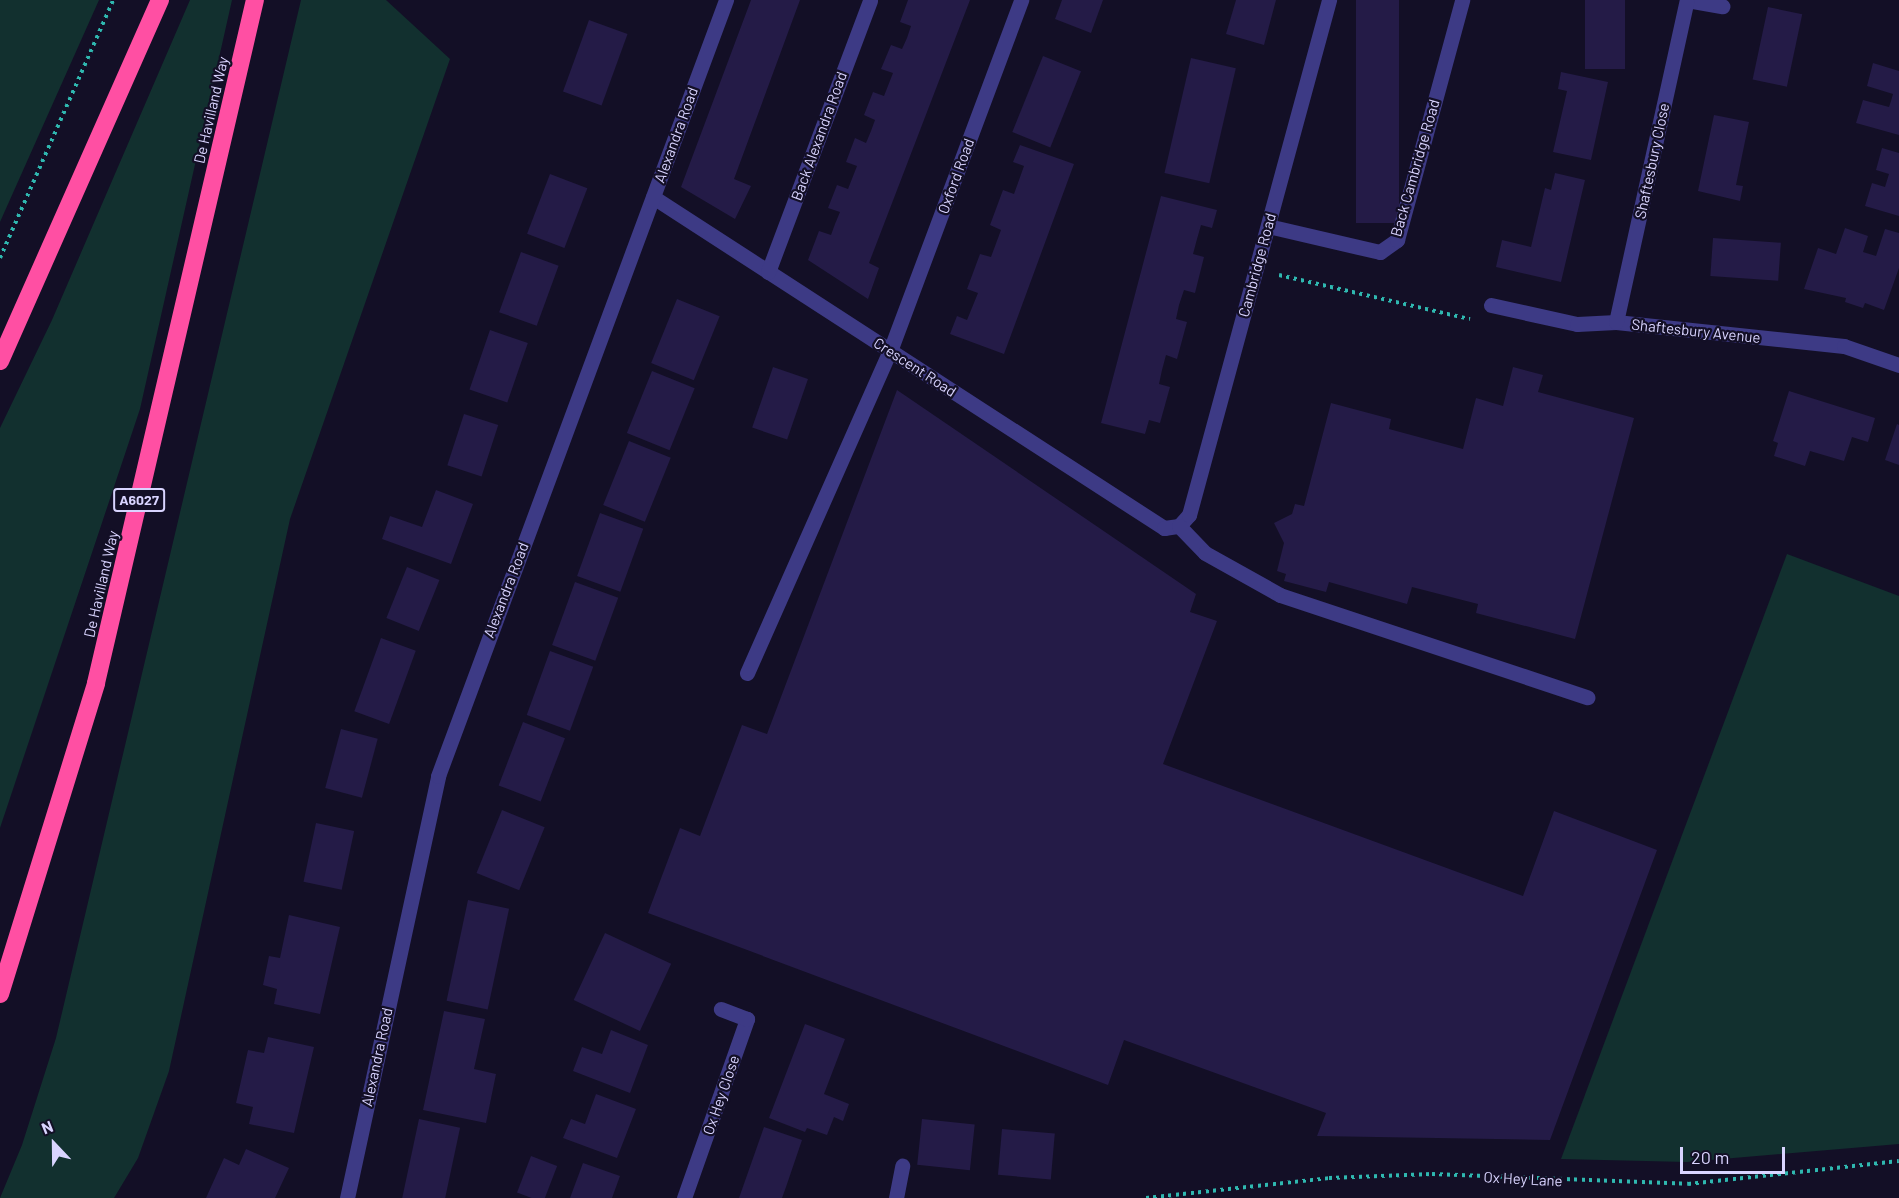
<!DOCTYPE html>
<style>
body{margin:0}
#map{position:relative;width:1899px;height:1198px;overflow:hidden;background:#130f26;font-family:Barlow,sans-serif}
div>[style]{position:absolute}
.green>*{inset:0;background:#12302f}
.building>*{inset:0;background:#241b47;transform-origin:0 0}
.path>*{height:4px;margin-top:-2px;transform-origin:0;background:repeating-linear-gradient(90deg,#2fb8b0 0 3px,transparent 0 7.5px)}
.minor>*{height:15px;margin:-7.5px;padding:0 7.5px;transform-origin:7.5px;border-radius:7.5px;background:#3d3a85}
.highway>*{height:18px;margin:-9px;padding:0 9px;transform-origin:9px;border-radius:9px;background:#ff4fa3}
span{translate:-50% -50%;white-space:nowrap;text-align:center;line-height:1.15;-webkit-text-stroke:4.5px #130f26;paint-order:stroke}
.shield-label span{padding:2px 4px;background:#130f26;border:2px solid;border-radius:4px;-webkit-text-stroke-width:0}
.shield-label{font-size:14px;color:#d9d4ff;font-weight:700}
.street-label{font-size:15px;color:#d9d4ff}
.north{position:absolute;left:24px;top:1114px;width:60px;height:60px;-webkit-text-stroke:4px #130f26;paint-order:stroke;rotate:338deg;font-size:16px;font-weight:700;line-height:24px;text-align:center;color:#d9d4ff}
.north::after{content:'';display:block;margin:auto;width:21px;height:27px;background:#d9d4ff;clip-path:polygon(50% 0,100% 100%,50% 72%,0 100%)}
.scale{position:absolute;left:1680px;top:1147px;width:105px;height:27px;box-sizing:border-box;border:3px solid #d9d4ff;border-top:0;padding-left:8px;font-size:18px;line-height:21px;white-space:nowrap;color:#d9d4ff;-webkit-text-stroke:4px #130f26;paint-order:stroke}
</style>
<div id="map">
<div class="green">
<div style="clip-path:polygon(0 0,99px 0,0 222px)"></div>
<div style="clip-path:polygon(190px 0,232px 0,140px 409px,0 828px,0 428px,52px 320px)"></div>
<div style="clip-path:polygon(301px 0,386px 0,450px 59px,290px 519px,169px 1071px,138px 1158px,114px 1198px,0 1198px,22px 1145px,56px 1038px)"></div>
<div style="clip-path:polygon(1787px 554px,1899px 596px,1899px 1144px,1687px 1162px,1561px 1159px)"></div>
</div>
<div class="building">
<div style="clip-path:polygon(751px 0,800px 0,734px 179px,751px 186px,735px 219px,681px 187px)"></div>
<div style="clip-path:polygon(908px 0,970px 0,869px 263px,879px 268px,868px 299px,808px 260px,819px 231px,831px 235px,835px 224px,840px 212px,828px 208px,837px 185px,848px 189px,857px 166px,846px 162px,855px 138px,866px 143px,871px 131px,875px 120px,864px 115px,873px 92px,884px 96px,893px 73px,881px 69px,891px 45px,902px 49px,907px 38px,911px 26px,900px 22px)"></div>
<div style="clip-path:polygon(1062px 0,1103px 0,1091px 33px,1055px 19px)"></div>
<div style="clip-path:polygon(1236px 0,1276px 0,1264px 45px,1226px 34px)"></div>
<div style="left:1356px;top:0;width:43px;height:223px"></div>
<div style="left:1585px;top:0;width:40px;height:69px"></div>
<div style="left:1768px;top:7px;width:35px;height:74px;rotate:12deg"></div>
<div style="left:589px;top:20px;width:41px;height:76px;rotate:20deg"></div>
<div style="left:1043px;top:56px;width:41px;height:82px;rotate:22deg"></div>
<div style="left:1191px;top:58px;width:46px;height:118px;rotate:13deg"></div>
<div style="clip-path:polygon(1873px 63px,1899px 71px,1899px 135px,1856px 123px,1863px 100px,1889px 107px,1891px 101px,1893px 94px,1867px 86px)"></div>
<div style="clip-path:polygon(1561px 72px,1608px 82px,1591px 160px,1553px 152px,1567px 91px,1558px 89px)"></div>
<div style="clip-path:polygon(1714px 115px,1749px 122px,1736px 185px,1743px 186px,1740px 201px,1698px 191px)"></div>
<div style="clip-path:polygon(1020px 145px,1074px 164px,1004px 354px,950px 334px,957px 316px,967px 320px,978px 293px,967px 289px,980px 254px,991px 257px,1001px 230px,990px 225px,1003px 190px,1014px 194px,1024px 166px,1013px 162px)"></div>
<div style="clip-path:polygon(1882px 148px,1899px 153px,1899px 216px,1865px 206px,1872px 183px,1885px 187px,1889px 174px,1876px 170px)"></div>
<div style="clip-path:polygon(1555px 173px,1585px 180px,1561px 282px,1496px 267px,1502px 240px,1531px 247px,1545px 188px,1551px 190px)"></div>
<div style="left:550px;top:174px;width:40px;height:64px;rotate:21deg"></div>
<div style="clip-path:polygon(1161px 196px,1217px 210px,1212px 228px,1201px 225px,1197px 239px,1193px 254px,1204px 257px,1195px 293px,1184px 290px,1179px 305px,1176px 319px,1187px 322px,1177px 359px,1166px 355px,1162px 370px,1159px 384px,1170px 387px,1160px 423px,1149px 420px,1145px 434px,1101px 423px)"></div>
<div style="clip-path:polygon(1845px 228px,1868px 236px,1863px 252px,1876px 256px,1885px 229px,1899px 233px,1899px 268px,1884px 310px,1865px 303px,1863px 308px,1845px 302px,1846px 298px,1804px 289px,1818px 248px,1836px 254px)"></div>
<div style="left:1713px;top:238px;width:68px;height:38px;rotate:4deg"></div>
<div style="left:521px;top:252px;width:40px;height:64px;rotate:20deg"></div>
<div style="left:677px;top:299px;width:46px;height:69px;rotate:22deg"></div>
<div style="left:490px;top:330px;width:40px;height:63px;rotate:19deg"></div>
<div style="left:773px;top:367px;width:37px;height:64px;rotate:19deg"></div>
<div style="clip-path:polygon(1513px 367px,1543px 375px,1538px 392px,1634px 418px,1575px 639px,1476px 613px,1478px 604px,1412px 587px,1407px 604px,1329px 582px,1326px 592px,1284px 581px,1286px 574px,1277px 571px,1284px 543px,1274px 523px,1292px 514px,1295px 504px,1304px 506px,1331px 403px,1391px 419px,1389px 429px,1463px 449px,1476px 398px,1503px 406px)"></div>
<div style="left:652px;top:371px;width:46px;height:67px;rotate:22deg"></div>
<div style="clip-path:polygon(897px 390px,1196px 594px,1190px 612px,1217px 621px,1163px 764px,1523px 896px,1554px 811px,1657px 850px,1550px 1140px,1317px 1136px,1326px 1113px,1124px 1040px,1108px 1085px,648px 913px,680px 828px,700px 836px,742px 725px,767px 734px)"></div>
<div style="clip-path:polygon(1789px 391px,1875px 418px,1868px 442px,1852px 437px,1844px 461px,1810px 451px,1805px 466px,1774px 456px,1778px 443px,1773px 441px)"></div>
<div style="left:464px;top:414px;width:36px;height:54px;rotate:18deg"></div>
<div style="clip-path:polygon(1897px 424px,1899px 425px,1899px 465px,1885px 460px)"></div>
<div style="left:629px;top:441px;width:45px;height:69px;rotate:22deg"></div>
<div style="clip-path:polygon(436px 490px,473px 504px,451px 564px,382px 539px,390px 516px,422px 527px)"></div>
<div style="left:600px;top:513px;width:46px;height:67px;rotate:20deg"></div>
<div style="left:407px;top:567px;width:35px;height:55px;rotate:22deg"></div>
<div style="left:575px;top:582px;width:46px;height:67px;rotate:20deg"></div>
<div style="left:381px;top:638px;width:37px;height:78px;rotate:20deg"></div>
<div style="left:550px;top:651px;width:46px;height:68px;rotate:20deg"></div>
<div style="left:523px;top:722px;width:45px;height:68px;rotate:21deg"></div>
<div style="left:341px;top:729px;width:38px;height:61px;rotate:15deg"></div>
<div style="left:502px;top:810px;width:46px;height:68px;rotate:22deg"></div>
<div style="left:316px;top:823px;width:39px;height:60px;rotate:12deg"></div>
<div style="left:468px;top:900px;width:42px;height:103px;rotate:12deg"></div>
<div style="clip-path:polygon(289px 915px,340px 927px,320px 1014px,274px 1004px,277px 989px,263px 985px,269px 956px,280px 958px)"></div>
<div style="left:605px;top:933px;width:73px;height:74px;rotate:25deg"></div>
<div style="clip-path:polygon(444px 1011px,485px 1019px,474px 1069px,496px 1074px,486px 1123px,423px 1110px)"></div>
<div style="clip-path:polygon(805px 1024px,845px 1039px,824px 1094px,849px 1104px,843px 1121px,834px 1117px,827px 1135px,807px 1128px,805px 1132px,769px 1118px)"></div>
<div style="clip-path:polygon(611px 1030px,648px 1045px,630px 1093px,573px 1071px,582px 1047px,602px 1054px)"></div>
<div style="clip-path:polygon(268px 1037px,314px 1047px,294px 1133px,249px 1124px,253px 1107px,236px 1103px,248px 1050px,264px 1053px)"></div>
<div style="clip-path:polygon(596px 1094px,636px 1109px,617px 1158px,563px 1138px,571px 1119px,585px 1124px)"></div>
<div style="left:419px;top:1119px;width:42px;height:81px;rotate:12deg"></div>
<div style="left:922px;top:1119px;width:53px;height:46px;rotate:6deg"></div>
<div style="clip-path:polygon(764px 1127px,802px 1140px,786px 1187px,782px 1198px,739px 1198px)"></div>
<div style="left:1002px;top:1129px;width:53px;height:46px;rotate:5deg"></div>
<div style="clip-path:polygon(246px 1149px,289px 1168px,275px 1198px,206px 1198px,224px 1158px,239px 1165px)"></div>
<div style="left:531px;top:1156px;width:28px;height:39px;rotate:21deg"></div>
<div style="clip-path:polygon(583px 1163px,620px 1176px,612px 1198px,570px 1198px)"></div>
</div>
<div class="path">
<div style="left:0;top:258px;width:282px;rotate:-66.3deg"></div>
<div style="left:1279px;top:275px;width:196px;rotate:13deg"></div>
<div style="left:1146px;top:1198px;width:184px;rotate:-6.2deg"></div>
<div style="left:1329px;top:1178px;width:103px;rotate:-2.2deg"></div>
<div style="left:1432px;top:1174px;width:256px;rotate:2.2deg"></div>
<div style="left:1688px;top:1184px;width:212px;rotate:-6.2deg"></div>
</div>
<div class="minor">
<div style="left:1687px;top:0;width:36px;rotate:10deg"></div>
<div style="left:653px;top:197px;width:609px;rotate:32.93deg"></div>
<div style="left:1164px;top:528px;width:15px;rotate:-8deg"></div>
<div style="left:1268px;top:226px;width:115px;rotate:13.1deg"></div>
<div style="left:1380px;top:252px;width:21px;rotate:-35deg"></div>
<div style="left:1397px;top:240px;width:249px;rotate:-74.8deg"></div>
<div style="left:768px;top:272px;width:290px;rotate:-69.4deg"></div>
<div style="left:1491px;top:305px;width:88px;rotate:12.5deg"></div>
<div style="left:1577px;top:324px;width:39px;rotate:-3deg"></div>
<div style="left:1616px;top:322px;width:229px;rotate:6deg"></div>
<div style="left:1844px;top:346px;width:58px;rotate:19.1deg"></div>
<div style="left:1616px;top:322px;width:330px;rotate:-77.6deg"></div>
<div style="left:1179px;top:526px;width:15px;rotate:-48deg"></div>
<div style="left:1189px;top:515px;width:534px;rotate:-74.79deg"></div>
<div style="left:1179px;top:526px;width:37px;rotate:46deg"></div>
<div style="left:1205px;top:553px;width:86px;rotate:29.2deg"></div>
<div style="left:1280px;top:595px;width:324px;rotate:18.4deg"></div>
<div style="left:747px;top:673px;width:352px;rotate:-66.1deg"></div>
<div style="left:890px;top:351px;width:375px;rotate:-69.5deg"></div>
<div style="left:347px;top:1198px;width:432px;rotate:-77.8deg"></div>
<div style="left:438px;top:776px;width:828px;rotate:-69.64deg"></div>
<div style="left:684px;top:1198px;width:190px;rotate:-70.6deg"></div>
<div style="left:747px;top:1019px;width:28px;rotate:-159deg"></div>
<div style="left:896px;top:1198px;width:33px;rotate:-79deg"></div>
</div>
<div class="highway">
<div style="left:0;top:361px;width:395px;rotate:-66.1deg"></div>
<div style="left:0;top:994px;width:325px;rotate:-72.8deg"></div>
<div style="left:96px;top:683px;width:701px;rotate:-76.9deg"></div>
</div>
<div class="shield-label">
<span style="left:139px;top:500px">A6027</span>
</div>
<div class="street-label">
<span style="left:211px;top:110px;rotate:-77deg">De Havilland Way</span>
<span style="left:676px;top:135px;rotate:-70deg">Alexandra Road</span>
<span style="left:819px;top:136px;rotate:-70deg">Back Alexandra Road</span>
<span style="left:1652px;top:161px;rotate:-78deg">Shaftesbury Close</span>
<span style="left:1415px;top:168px;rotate:-74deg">Back Cambridge Road</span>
<span style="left:956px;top:176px;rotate:-70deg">Oxford Road</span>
<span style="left:1257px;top:265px;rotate:-75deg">Cambridge Road</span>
<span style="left:1696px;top:331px;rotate:6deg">Shaftesbury Avenue</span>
<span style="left:915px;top:367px;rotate:33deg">Crescent Road</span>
<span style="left:101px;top:584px;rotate:-77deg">De Havilland Way</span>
<span style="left:506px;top:590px;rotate:-69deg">Alexandra Road</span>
<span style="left:377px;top:1057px;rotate:-78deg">Alexandra Road</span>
<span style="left:721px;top:1095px;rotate:-71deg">Ox Hey Close</span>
<span style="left:1523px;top:1179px;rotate:3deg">Ox Hey Lane</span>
</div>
<div class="north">N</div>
<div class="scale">20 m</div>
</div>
